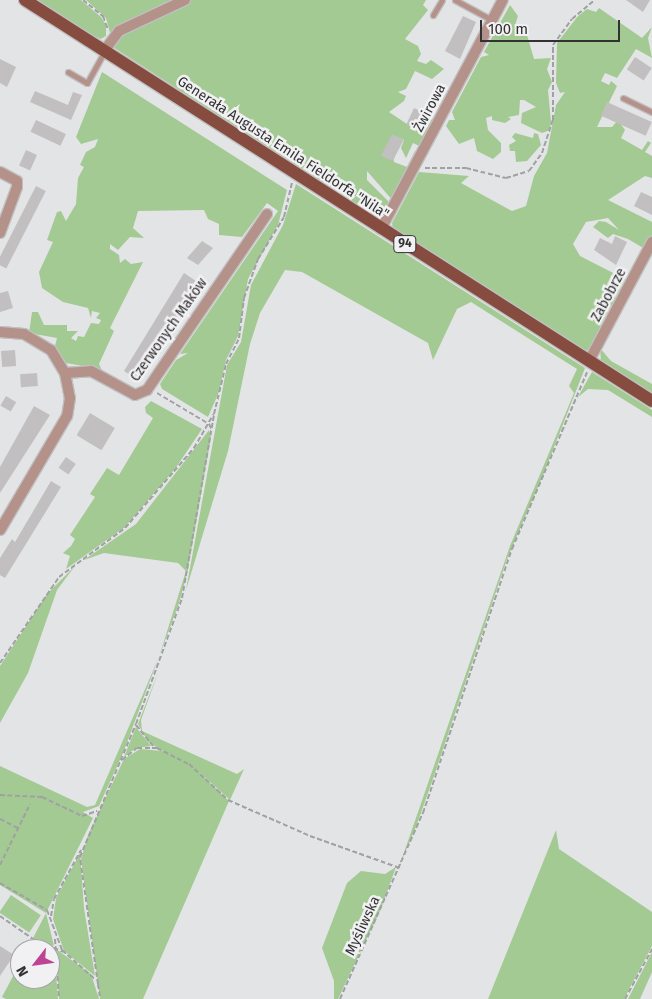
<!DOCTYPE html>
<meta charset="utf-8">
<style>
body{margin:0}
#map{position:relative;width:652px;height:999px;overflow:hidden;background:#e3e4e6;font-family:"Fira Sans",sans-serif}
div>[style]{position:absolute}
.green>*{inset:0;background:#a3ca93;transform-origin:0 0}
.building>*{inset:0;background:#c2bfc0;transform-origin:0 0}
.path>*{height:2px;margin-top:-1px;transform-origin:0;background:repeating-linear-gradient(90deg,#a0a1a2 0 5px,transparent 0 7.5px)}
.roads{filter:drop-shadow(1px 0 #c0c0c2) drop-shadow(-1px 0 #c0c0c2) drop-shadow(0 1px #c0c0c2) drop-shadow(0 -1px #c0c0c2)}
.service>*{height:5px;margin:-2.5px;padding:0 2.5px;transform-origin:2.5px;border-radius:2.5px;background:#b49189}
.minor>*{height:10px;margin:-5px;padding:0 5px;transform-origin:5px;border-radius:5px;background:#b49189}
.primary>*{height:12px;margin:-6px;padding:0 6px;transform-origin:6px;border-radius:6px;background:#864c3f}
span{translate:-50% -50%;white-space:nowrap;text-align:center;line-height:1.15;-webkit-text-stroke:5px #f1f1f3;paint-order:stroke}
.shield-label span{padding:1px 4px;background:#f1f1f3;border:1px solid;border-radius:4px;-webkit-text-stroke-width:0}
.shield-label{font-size:12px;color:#323233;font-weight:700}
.street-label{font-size:14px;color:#323233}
.north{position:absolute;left:10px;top:939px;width:50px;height:50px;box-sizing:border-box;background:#f1f1f3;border:1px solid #a5a5a6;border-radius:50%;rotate:240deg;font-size:14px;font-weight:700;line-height:20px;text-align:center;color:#323233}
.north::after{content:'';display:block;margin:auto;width:18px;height:22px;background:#bd4394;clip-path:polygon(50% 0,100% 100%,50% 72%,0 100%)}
.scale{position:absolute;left:480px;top:20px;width:140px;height:22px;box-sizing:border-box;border:2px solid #323233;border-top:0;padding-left:6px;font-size:15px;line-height:18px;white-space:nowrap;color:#323233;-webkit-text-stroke:4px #f1f1f3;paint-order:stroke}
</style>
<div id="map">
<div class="green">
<div style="clip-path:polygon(35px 0,81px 0,101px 17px,106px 25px,106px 36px,101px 39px,89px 34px)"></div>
<div style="clip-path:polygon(86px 0,180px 0,110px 33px,106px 18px)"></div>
<div style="clip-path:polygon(189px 0,426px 0,423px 5px,428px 10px,405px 39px,418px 46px,421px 54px,417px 61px,426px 64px,431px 60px,444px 69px,432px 79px,415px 71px,406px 89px,398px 92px,406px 96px,404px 101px,389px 112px,419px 132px,426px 118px,436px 119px,421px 147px,413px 143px,406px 158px,401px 148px,404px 140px,392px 135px,394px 162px,407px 167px,415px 151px,419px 152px,394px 202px,367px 171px,367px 180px,391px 204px,385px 215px,369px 213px,113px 47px,115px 38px,174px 11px)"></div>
<div style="clip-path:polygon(510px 5px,518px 16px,515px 25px,521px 28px,520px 35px,527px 35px,534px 59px,551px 58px,547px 69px,552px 82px,548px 90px,551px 122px,550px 130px,542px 133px,521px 123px,522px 113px,536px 107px,524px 100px,520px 100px,519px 115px,508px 117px,511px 119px,505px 123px,492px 120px,492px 116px,486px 118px,488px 130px,501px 143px,501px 152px,493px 159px,477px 151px,474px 138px,459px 144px,446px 126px,449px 120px,455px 120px,452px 112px,481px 57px,489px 55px,484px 52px)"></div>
<div style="clip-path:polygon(599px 8px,642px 38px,652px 27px,648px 38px,652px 58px,636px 49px,617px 78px,605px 73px,601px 81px,609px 85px,611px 81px,617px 86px,597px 127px,612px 127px,618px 120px,625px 130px,621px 138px,642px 150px,648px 141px,651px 143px,645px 152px,652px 156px,652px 178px,645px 176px,608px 200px,652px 222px,652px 235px,645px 249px,628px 239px,613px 234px,608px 238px,593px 227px,599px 221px,606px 222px,619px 230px,608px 218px,586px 222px,573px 244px,580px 256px,625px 279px,631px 277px,592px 348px,586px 351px,393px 229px,392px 223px,419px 172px,469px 176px,461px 183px,512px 211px,526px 206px,534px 176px,547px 153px,556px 105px,565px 92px,560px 93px,556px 83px,557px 43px,578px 16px,587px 9px,596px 12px)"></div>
<div style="clip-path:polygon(102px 72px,287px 190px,278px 225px,248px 279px,238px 336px,226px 360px,219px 392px,208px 417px,162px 389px,160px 384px,176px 360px,188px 353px,180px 354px,278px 211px,267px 203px,242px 237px,219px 235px,219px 224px,208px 219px,204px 210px,138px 211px,133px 228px,144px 238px,130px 237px,118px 250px,110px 244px,110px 249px,119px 255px,120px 263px,125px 259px,131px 264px,143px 262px,110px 328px,114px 331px,99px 364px,104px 375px,88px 367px,66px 363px,55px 346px,57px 338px,29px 333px,32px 312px,38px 312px,44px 325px,67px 325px,67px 331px,78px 331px,71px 338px,76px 341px,78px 336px,84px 337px,91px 323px,99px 324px,101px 320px,96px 318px,100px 313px,92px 311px,91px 318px,88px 308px,63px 302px,42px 288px,39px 272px,53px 242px,47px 240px,57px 212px,61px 211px,66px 221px,76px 204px,78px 178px,84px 167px,80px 165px,86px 152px,95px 147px,98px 139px,81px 144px,76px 137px)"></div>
<div style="clip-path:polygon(515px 133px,533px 138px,534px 133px,538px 134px,541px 145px,527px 161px,516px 162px,515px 151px,510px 151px,509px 145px,516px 141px,512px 137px)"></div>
<div style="clip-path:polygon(296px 184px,585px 368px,544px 473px,507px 559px,434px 776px,416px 827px,399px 867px,510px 546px,574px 393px,569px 386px,577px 369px,471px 302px,457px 309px,433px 360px,428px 343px,302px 272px,285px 270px,260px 313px,250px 344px,228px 451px,177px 620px,186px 590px,227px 365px,241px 342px,251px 285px,283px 225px)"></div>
<div style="clip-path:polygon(600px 348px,611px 361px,652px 384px,652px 396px,601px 362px)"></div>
<div style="clip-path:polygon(592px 372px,652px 410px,652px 417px,608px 390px,588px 389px,578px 397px)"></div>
<div style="clip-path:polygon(151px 401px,202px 429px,175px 469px,125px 527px,66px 569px,70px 556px,63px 553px,71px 546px,75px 539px,70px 535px,95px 497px,90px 494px,107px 468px,119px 475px,153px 418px,146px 413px,145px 407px)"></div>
<div style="clip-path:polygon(209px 430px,211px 437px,188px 569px,184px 585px,178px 606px,123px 753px,99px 806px,83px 812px,93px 818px,46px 913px,54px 946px,33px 938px,46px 913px,0 885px,0 766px,87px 807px,95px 805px,159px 657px,186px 571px,178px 563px,104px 553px,84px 560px,136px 524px)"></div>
<div style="clip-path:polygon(75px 566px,57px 590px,28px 673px,0 723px,0 666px,47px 594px)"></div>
<div style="clip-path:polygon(159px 670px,141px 720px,142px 731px,237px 774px,244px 769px,230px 800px,197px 770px,229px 801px,143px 999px,100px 999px,81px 859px,88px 835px,124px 759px,140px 749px,163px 751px,148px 742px,138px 724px)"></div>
<div style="clip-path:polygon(136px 727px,151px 746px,136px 748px,124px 757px)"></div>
<div style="clip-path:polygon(556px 830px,559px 849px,652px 912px,652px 946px,624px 999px,488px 999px)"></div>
<div style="clip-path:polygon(80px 853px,84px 908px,95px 976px,64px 951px,53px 919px,56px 898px)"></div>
<div style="clip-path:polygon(396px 867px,381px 909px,338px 999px,334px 999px,334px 981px,322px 948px,347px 883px,361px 871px,385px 874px)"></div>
<div style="left:11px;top:895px;width:36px;height:21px;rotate:34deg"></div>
<div style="clip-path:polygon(33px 939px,54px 948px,58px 999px,6px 999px,2px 997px,20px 963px,20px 979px,50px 979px,50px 949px,28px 949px)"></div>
<div style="clip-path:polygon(56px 949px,91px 974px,99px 999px,59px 999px)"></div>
<div style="clip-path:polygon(652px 952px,652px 972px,640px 999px,628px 999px)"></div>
</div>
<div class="building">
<div style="clip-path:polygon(626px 0,650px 0,643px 12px)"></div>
<div style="clip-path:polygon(463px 16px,476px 22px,460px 59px,445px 51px)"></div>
<div style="left:635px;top:57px;width:20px;height:15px;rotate:33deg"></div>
<div style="clip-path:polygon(0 59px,16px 67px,7px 87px,0 83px)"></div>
<div style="clip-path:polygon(35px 91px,68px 105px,73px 92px,82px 95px,71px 120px,30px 102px)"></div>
<div style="left:607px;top:102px;width:49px;height:15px;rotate:24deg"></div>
<div style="left:414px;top:108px;width:14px;height:18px;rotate:25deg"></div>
<div style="left:36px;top:120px;width:33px;height:13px;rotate:25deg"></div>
<div style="left:392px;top:134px;width:13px;height:24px;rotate:27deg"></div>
<div style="left:26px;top:150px;width:12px;height:17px;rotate:24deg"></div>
<div style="left:36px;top:186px;width:11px;height:87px;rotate:27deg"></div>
<div style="clip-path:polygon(641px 192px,652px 197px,652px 215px,634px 206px)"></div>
<div style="clip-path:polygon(615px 236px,627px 242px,616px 265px,594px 250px,600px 238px,612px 244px)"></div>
<div style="clip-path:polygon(202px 241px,213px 248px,198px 265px,187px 258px)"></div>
<div style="clip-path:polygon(184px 273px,199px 283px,135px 378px,124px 371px)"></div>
<div style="clip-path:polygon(8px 291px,13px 308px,0 312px,0 293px)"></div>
<div style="left:15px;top:350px;width:16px;height:14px;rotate:86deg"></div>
<div style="left:37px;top:373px;width:13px;height:17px;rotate:86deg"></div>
<div style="left:6px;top:396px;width:12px;height:11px;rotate:31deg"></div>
<div style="clip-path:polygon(34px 406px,50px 415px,0 493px,0 467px)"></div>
<div style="left:90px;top:413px;width:29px;height:26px;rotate:31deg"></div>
<div style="left:66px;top:457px;width:12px;height:13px;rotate:35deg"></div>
<div style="clip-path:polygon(51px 481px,61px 487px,5px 578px,0 575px,0 558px,12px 539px,15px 542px)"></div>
<div style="clip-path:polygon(0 946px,14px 955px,0 976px)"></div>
</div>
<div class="path">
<div style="left:83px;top:0;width:26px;rotate:39deg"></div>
<div style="left:103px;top:16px;width:15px;rotate:70deg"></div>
<div style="left:425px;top:168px;width:41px"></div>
<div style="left:466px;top:168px;width:41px;rotate:14deg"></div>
<div style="left:506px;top:178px;width:24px;rotate:-17deg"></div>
<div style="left:529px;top:171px;width:22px;rotate:-54deg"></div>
<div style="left:542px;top:153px;width:35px;rotate:-72deg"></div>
<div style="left:553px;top:120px;width:75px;rotate:-90deg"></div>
<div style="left:553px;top:45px;width:32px;rotate:-54deg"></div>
<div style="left:572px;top:19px;width:30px;rotate:-40deg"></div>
<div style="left:157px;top:393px;width:61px;rotate:30.8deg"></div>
<div style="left:209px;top:424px;width:7px;rotate:63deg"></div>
<div style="left:0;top:663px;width:104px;rotate:-55.5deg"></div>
<div style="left:59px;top:577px;width:82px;rotate:-36.6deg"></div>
<div style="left:125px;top:528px;width:106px;rotate:-49.2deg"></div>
<div style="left:194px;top:448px;width:39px;rotate:-60deg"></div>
<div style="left:214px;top:414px;width:51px;rotate:-76.5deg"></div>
<div style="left:226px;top:364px;width:29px;rotate:-63deg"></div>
<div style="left:239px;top:338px;width:40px;rotate:-82.9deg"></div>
<div style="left:244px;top:298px;width:41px;rotate:-70.3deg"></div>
<div style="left:258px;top:259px;width:49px;rotate:-58.2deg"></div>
<div style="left:284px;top:217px;width:36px;rotate:-77deg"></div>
<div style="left:136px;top:725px;width:27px;rotate:51deg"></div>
<div style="left:122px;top:760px;width:19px;rotate:-39deg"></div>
<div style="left:137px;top:748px;width:20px"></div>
<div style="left:157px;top:748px;width:36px;rotate:27deg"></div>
<div style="left:189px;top:764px;width:53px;rotate:42.7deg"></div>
<div style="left:228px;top:800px;width:90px;rotate:23.7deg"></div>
<div style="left:310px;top:836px;width:96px;rotate:19.6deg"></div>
<div style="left:0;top:795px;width:42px;rotate:2.7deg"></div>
<div style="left:42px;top:797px;width:44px;rotate:25.4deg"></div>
<div style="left:82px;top:816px;width:16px;rotate:-18deg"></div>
<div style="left:0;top:819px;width:20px;rotate:27deg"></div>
<div style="left:0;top:865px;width:68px;rotate:-63.8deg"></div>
<div style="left:0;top:883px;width:54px;rotate:29.9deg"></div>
<div style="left:47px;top:910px;width:43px;rotate:69.4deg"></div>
<div style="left:62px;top:950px;width:45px;rotate:41.4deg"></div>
<div style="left:0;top:916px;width:40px;rotate:34.9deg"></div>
<div style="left:33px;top:939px;width:33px;rotate:23deg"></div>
<div style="left:51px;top:916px;width:17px;rotate:-80deg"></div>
<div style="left:54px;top:899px;width:56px;rotate:-61.1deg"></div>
<div style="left:55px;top:939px;width:60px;rotate:86.2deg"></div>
<div style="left:98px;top:984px;width:128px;rotate:-98.1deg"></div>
<div style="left:80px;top:857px;width:144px;rotate:-67.2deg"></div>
<div style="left:136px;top:724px;width:134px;rotate:-69.9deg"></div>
<div style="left:182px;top:598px;width:187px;rotate:-80.1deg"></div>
<div style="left:98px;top:984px;width:15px;rotate:82deg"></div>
<div style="left:340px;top:999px;width:204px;rotate:-66deg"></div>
<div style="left:423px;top:813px;width:279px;rotate:-71.4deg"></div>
<div style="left:512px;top:549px;width:192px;rotate:-67deg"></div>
<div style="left:625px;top:999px;width:57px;rotate:-61.6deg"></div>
</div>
<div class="roads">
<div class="service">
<div style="left:455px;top:0;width:42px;rotate:28.4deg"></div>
<div style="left:433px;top:15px;width:17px;rotate:-59deg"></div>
<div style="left:68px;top:72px;width:22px;rotate:30deg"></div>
<div style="left:87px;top:83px;width:35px;rotate:-61deg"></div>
<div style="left:623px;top:98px;width:32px;rotate:26deg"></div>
</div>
<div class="minor">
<div style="left:104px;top:51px;width:25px;rotate:-53deg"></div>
<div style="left:119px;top:31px;width:73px;rotate:-25.2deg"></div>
<div style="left:0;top:172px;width:19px;rotate:28deg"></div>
<div style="left:17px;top:181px;width:6px;rotate:90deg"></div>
<div style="left:17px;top:187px;width:49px;rotate:110.3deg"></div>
<div style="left:381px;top:229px;width:259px;rotate:-62deg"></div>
<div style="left:0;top:332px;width:24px;rotate:5deg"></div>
<div style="left:24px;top:334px;width:31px;rotate:31deg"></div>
<div style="left:51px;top:350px;width:27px;rotate:59deg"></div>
<div style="left:65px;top:373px;width:25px;rotate:79deg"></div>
<div style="left:70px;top:398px;width:18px;rotate:99deg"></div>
<div style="left:67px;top:416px;width:132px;rotate:120.4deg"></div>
<div style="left:589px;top:361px;width:135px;rotate:-62.1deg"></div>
<div style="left:65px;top:373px;width:26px;rotate:-4deg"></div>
<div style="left:91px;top:371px;width:50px;rotate:28.6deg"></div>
<div style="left:135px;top:395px;width:13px;rotate:-23deg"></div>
<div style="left:147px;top:390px;width:213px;rotate:-55.7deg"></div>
</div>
<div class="primary">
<div style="left:25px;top:0;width:744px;rotate:32.6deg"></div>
</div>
</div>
<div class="shield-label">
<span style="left:405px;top:244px">94</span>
</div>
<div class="street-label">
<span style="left:430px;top:108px;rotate:-62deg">Żwirowa</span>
<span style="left:283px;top:148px;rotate:33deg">Generała Augusta Emila Fieldorfa "Nila"</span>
<span style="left:609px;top:295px;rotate:-62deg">Zabobrze</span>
<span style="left:169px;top:330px;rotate:-55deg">Czerwonych Maków</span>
<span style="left:363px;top:926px;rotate:-65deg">Myśliwska</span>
</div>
<div class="north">N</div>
<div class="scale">100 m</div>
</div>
